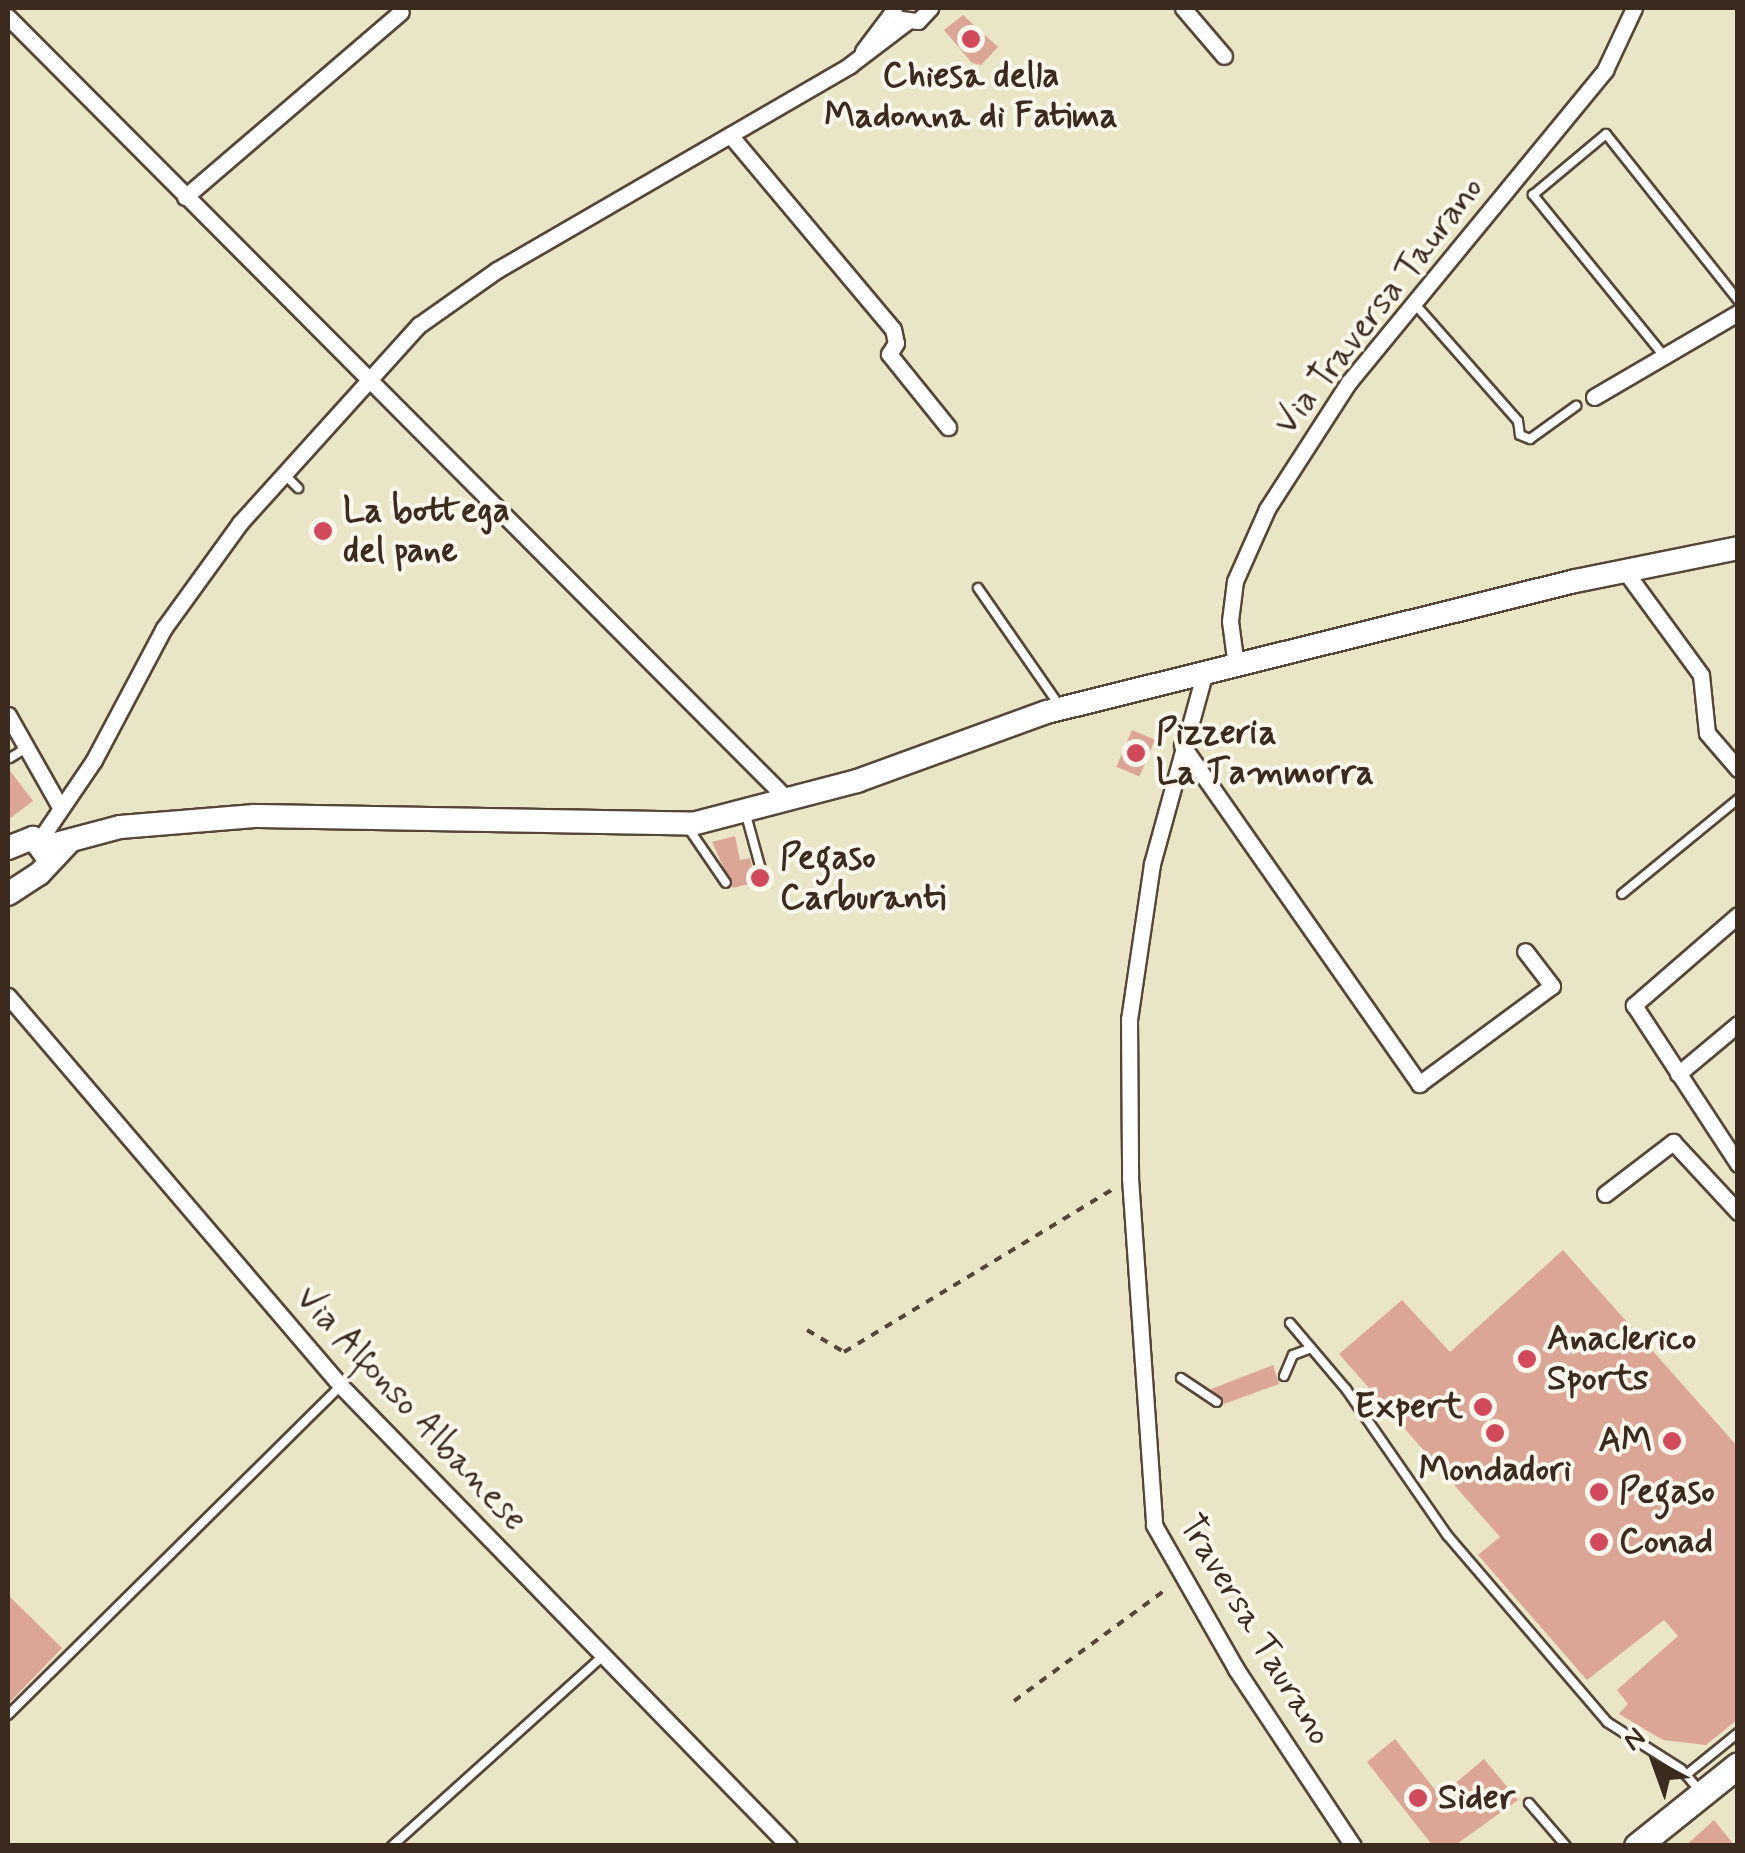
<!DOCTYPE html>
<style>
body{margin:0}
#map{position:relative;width:1745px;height:1853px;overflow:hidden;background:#ebe5c7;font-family:Mynerve,sans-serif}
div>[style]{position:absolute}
.building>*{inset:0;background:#dba695;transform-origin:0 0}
.path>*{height:4px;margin-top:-2px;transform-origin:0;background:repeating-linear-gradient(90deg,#554637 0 8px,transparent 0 16px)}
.roads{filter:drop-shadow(2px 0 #554637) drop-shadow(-2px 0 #554637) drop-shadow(0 2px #554637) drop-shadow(0 -2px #554637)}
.lane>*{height:8px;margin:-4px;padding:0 4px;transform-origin:4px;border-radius:4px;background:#fff}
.street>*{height:15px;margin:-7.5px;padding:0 7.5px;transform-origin:7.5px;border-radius:7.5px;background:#fff}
.secondary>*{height:22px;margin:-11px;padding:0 11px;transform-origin:11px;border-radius:11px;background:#fff}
.primary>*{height:25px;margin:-12.5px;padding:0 12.5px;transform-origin:12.5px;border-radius:12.5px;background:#fff}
.dots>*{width:28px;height:28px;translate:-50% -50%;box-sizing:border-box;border:5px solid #fbf7ec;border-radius:50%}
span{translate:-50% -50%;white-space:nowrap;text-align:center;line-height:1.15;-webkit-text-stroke:8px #fbf7ec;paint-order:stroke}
.poi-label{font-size:35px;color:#3b2a1e;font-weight:700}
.left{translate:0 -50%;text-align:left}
.right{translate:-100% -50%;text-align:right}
.street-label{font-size:35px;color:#3b2a1e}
.frame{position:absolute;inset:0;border:10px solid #3b2a1e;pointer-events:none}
.north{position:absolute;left:1605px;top:1713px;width:100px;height:100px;-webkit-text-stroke:8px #fbf7ec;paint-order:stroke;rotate:319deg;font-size:28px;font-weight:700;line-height:40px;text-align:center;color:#3b2a1e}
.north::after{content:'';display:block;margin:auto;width:35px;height:45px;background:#3b2a1e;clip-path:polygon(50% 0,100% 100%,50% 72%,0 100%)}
</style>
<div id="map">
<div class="building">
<div style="clip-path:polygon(963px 15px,998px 47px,981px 65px,972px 63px,944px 30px)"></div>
<div style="left:1132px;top:730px;width:25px;height:40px;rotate:23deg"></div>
<div style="clip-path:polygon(8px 768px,33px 801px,8px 820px)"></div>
<div style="clip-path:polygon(735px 836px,740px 860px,750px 858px,756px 882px,733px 888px,712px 842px)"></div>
<div style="clip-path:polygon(1563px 1250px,1738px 1447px,1738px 1719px,1706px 1745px,1663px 1740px,1619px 1714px,1628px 1704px,1617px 1690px,1678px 1636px,1664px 1620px,1587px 1680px,1478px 1555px,1500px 1537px,1339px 1354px,1402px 1300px,1450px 1352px)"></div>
<div style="clip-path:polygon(1273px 1365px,1279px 1384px,1224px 1404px,1211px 1389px)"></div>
<div style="clip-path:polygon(8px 1595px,62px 1648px,8px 1704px)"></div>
<div style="clip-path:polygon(1395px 1739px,1440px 1796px,1484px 1759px,1518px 1800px,1454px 1846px,1433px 1846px,1367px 1762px)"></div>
<div style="clip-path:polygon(1714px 1820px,1735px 1846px,1685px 1846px,1702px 1831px)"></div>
</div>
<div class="path">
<div style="left:807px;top:1330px;width:43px;rotate:30.7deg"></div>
<div style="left:844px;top:1352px;width:318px;rotate:-31.2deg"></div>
<div style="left:1014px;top:1701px;width:192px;rotate:-36.3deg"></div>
</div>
<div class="roads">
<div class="lane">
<div style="left:1414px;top:303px;width:157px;rotate:48.6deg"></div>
<div style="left:1518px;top:421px;width:14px;rotate:82deg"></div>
<div style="left:1520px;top:435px;width:11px;rotate:22deg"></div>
<div style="left:1530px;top:439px;width:57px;rotate:-35.7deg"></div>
<div style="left:1664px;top:356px;width:208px;rotate:-129.1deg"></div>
<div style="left:1533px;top:195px;width:95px;rotate:-39.9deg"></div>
<div style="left:1606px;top:134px;width:212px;rotate:51.5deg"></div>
<div style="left:284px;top:474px;width:20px;rotate:45deg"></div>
<div style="left:978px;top:588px;width:142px;rotate:55.3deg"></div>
<div style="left:10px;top:758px;width:19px;rotate:-32deg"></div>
<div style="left:746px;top:815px;width:60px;rotate:74.6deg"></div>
<div style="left:689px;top:829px;width:65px;rotate:55.6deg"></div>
<div style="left:1622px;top:894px;width:150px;rotate:-39.3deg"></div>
<div style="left:1290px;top:1323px;width:87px;rotate:49.7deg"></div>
<div style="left:1346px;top:1389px;width:178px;rotate:55.3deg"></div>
<div style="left:1447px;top:1535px;width:246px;rotate:49.4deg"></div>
<div style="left:1607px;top:1722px;width:88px;rotate:32.4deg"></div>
<div style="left:1681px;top:1769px;width:28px;rotate:49deg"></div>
<div style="left:1284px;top:1376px;width:23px;rotate:-67deg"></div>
<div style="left:1293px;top:1355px;width:19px;rotate:-21deg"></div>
<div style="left:1181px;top:1378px;width:43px;rotate:33.7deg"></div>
<div style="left:8px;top:1715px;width:468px;rotate:-44.7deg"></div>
<div style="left:1686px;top:1775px;width:67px;rotate:-38.9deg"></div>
<div style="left:1529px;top:1803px;width:57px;rotate:49.3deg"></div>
<div style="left:392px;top:1846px;width:285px;rotate:-42deg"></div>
</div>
<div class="street">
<div style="left:1183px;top:8px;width:63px;rotate:49.5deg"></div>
<div style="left:8px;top:17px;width:1105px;rotate:45.11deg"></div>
<div style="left:901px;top:19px;width:17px;rotate:7deg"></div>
<div style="left:918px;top:21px;width:18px;rotate:-47deg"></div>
<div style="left:863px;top:51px;width:51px;rotate:-52.9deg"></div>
<div style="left:730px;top:135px;width:253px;rotate:50deg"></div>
<div style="left:893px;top:329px;width:14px;rotate:78deg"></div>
<div style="left:896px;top:343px;width:13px;rotate:122deg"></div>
<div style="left:889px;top:354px;width:94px;rotate:51.1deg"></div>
<div style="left:185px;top:197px;width:284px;rotate:-40.6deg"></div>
<div style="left:1594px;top:397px;width:167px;rotate:-30.3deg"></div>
<div style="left:1625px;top:571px;width:129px;rotate:53.8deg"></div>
<div style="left:1701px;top:675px;width:58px;rotate:84.1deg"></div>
<div style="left:1707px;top:733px;width:48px;rotate:49.3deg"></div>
<div style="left:1236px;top:666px;width:45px;rotate:-97.6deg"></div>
<div style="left:1230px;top:621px;width:40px;rotate:-82.9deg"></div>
<div style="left:1235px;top:581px;width:79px;rotate:-66deg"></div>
<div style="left:1267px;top:509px;width:151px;rotate:-57.2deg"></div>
<div style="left:1349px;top:382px;width:404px;rotate:-50.6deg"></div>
<div style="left:1605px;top:70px;width:68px;rotate:-64.9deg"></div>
<div style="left:1204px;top:675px;width:196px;rotate:105.4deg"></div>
<div style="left:1152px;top:864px;width:157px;rotate:98.4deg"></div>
<div style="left:1129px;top:1019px;width:159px;rotate:89.6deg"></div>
<div style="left:1130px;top:1178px;width:348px;rotate:86deg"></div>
<div style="left:1154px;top:1525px;width:166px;rotate:60.3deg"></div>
<div style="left:1236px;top:1669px;width:212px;rotate:56.5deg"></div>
<div style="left:8px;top:715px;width:106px;rotate:60.5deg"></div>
<div style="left:1182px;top:745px;width:414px;rotate:55deg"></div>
<div style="left:1419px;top:1084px;width:165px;rotate:-36.4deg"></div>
<div style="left:1552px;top:986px;width:44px;rotate:-127.6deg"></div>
<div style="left:39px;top:841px;width:98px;rotate:-55.8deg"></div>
<div style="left:94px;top:760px;width:149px;rotate:-62.1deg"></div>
<div style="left:164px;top:628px;width:130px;rotate:-54.1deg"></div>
<div style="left:240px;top:523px;width:267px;rotate:-47.9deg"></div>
<div style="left:419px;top:325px;width:95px;rotate:-35.2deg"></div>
<div style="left:497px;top:270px;width:408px;rotate:-30.1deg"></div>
<div style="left:850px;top:65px;width:73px;rotate:-37.2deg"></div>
<div style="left:1738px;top:915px;width:138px;rotate:139.1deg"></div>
<div style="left:1634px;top:1005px;width:190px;rotate:56.8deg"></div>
<div style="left:8px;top:996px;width:513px;rotate:49.51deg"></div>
<div style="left:341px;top:1386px;width:642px;rotate:45.76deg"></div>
<div style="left:1678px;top:1074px;width:78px;rotate:-39.8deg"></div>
<div style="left:1605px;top:1194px;width:86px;rotate:-37.4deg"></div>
<div style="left:1673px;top:1142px;width:96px;rotate:47.1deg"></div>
</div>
<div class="secondary">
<div style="left:45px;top:847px;width:78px;rotate:-14.9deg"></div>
<div style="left:120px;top:827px;width:135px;rotate:-4.7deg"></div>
<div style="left:255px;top:816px;width:437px;rotate:1deg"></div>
<div style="left:692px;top:824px;width:171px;rotate:-14.6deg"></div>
<div style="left:857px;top:781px;width:202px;rotate:-20deg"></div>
<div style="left:1047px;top:712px;width:544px;rotate:-13.93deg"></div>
<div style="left:1575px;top:581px;width:166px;rotate:-11.4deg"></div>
<div style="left:8px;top:848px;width:27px;rotate:-22deg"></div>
<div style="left:33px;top:838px;width:25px;rotate:53deg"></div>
<div style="left:8px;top:894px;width:37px;rotate:-33deg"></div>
<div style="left:39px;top:874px;width:45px;rotate:-46.8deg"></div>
</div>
<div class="primary">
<div style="left:1637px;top:1846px;width:129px;rotate:-38.7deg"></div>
</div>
</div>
<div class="dots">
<div style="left:971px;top:39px;background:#d1495b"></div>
<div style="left:323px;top:531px;background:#d1495b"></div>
<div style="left:1136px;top:753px;background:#d1495b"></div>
<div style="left:760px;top:878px;background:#d1495b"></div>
<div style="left:1527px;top:1359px;background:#d1495b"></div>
<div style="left:1483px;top:1407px;background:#d1495b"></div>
<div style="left:1495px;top:1433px;background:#d1495b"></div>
<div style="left:1672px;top:1441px;background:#d1495b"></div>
<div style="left:1599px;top:1492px;background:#d1495b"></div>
<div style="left:1599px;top:1542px;background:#d1495b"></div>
<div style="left:1418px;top:1798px;background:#d1495b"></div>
</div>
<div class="poi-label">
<span style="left:971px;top:96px">Chiesa della<br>Madonna di Fatima</span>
<span class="left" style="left:343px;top:531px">La bottega<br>del pane</span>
<span class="left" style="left:1156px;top:753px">Pizzeria<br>La Tammorra</span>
<span class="left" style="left:780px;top:878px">Pegaso<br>Carburanti</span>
<span class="left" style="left:1547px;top:1359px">Anaclerico<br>Sports</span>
<span class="right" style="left:1463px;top:1407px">Expert</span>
<span class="right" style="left:1652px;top:1441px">AM</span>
<span style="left:1495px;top:1470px">Mondadori</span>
<span class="left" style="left:1619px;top:1492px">Pegaso</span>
<span class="left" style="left:1619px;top:1542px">Conad</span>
<span class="left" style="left:1438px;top:1798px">Sider</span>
</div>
<div class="street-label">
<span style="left:1379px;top:306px;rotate:-52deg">Via Traversa Taurano</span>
<span style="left:411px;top:1409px;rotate:47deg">Via Alfonso Albanese</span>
<span style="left:1255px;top:1630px;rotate:59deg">Traversa Taurano</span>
</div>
<div class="frame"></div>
<div class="north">N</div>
</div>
